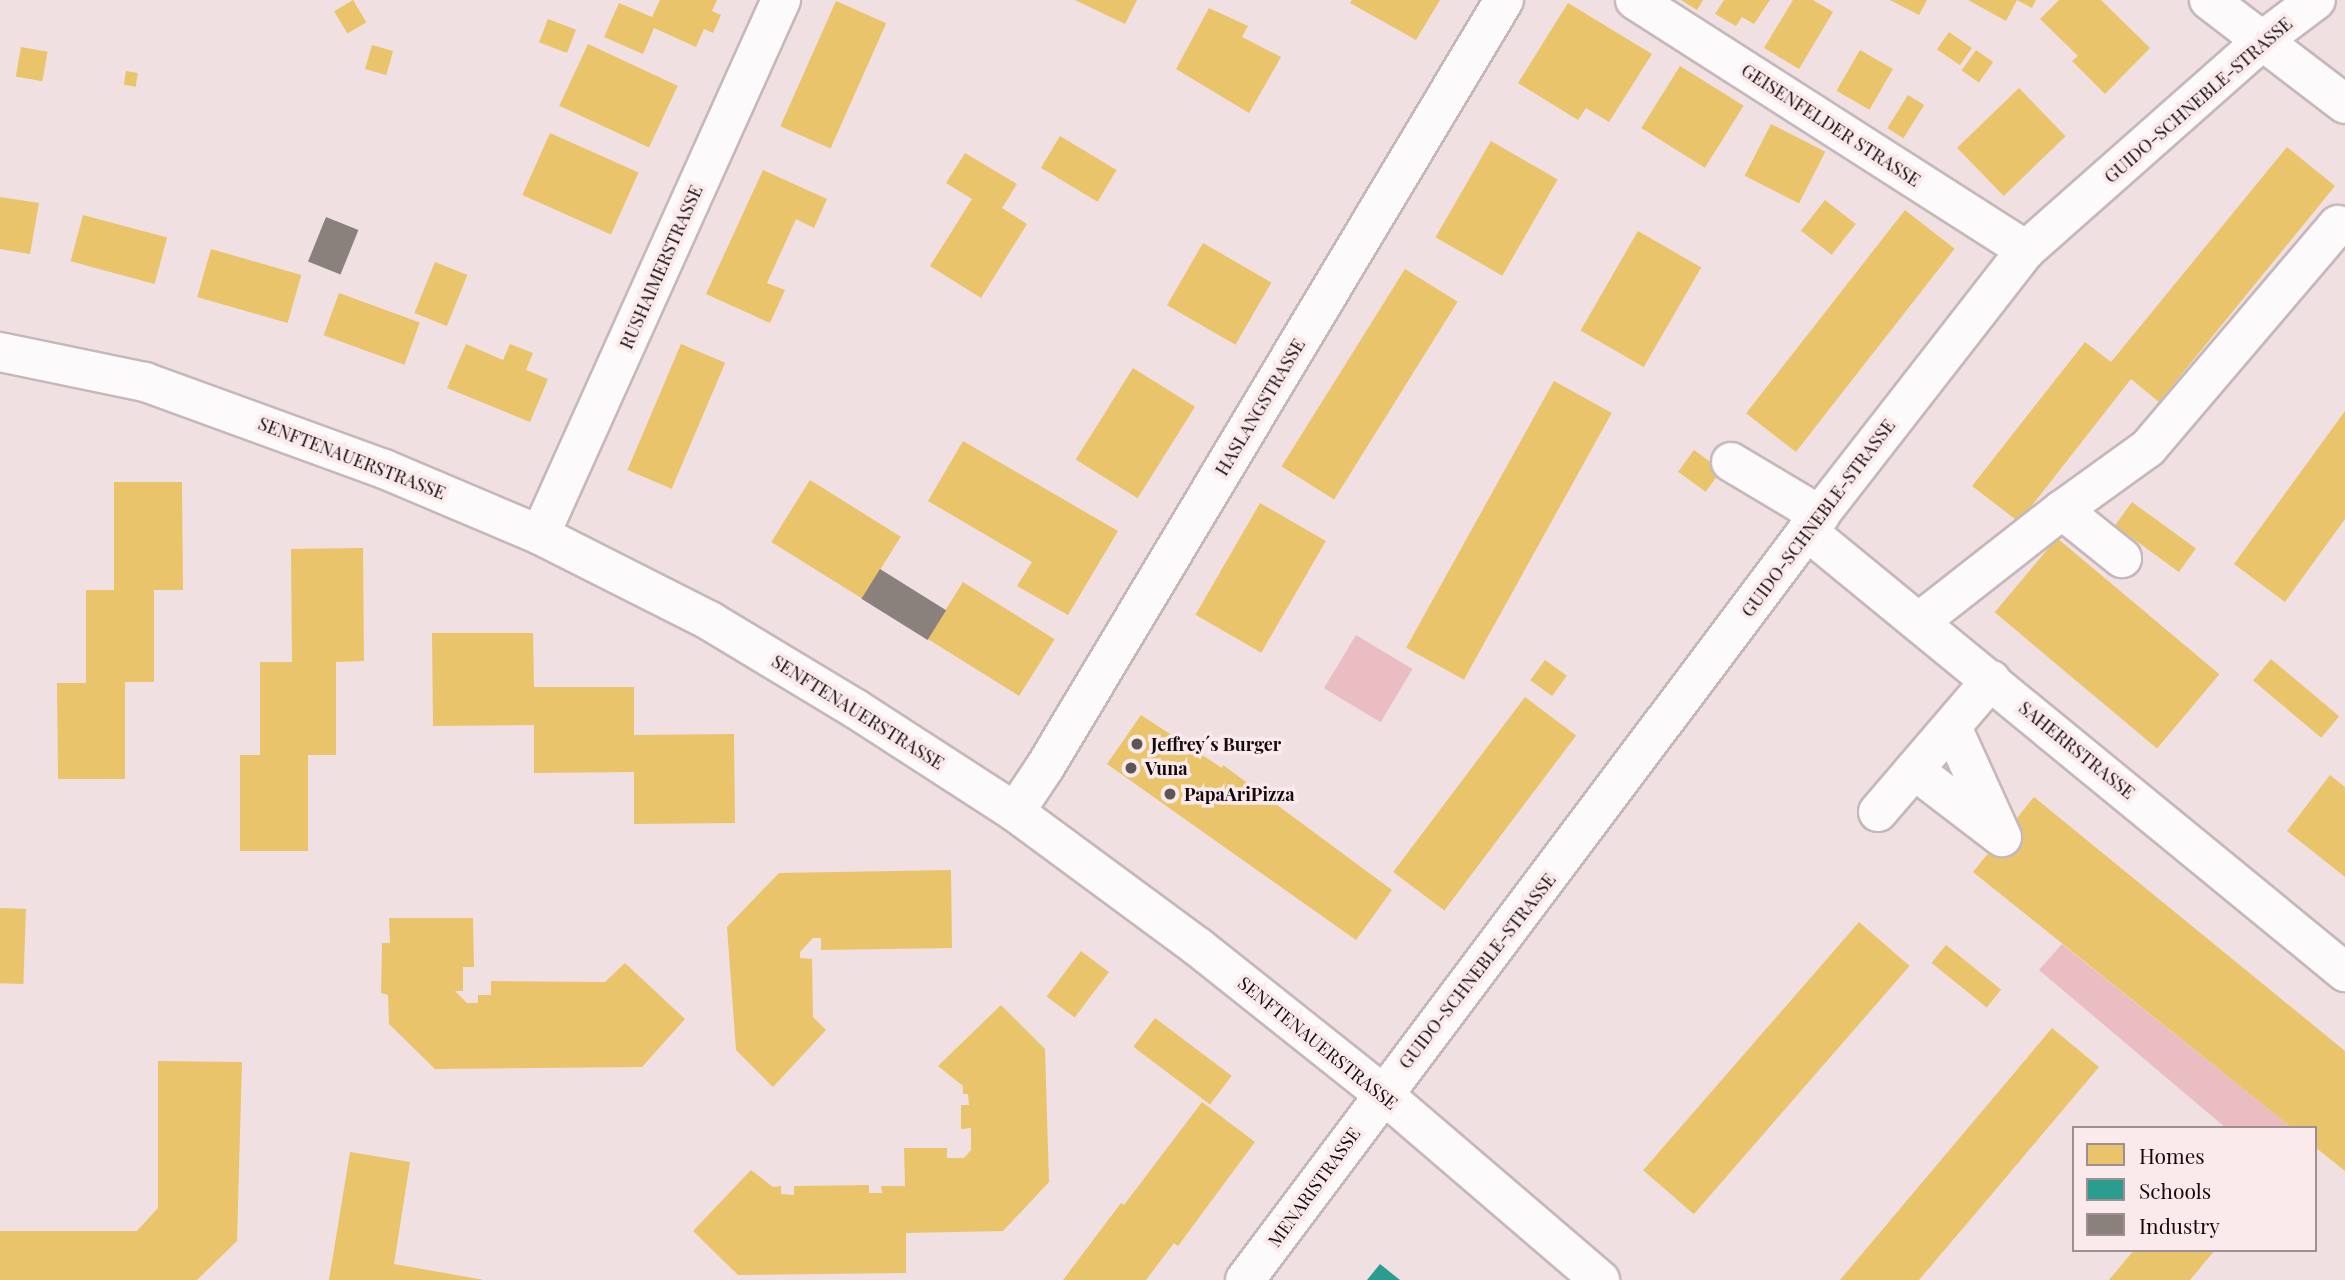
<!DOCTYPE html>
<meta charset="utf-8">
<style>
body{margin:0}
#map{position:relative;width:2345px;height:1280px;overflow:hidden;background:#f0e0e2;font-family:"Playfair Display",serif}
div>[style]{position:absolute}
.green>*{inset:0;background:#eabdc2;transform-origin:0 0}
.homes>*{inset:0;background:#e9c46a;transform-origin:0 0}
.schools>*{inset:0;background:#2a9d8f}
.industry>*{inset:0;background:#8a817c;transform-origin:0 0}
.roads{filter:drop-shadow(2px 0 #c5b8ba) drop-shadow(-2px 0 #c5b8ba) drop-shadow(0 2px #c5b8ba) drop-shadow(0 -2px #c5b8ba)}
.minor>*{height:38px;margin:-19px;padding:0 19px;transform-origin:19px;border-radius:19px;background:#fdfafb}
.dots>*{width:19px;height:19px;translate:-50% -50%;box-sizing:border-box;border:4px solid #fbeaeb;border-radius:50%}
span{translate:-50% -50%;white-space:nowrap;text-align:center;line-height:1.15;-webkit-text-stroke:7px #fbeaeb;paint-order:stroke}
.street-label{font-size:18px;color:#130a0b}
.poi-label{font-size:18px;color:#130a0b;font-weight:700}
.left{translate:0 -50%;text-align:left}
.legend{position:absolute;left:2072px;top:1126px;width:245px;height:126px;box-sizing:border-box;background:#fbeaeb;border:2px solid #9e9091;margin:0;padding:9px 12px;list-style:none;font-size:21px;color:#130a0b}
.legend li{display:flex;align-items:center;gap:14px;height:35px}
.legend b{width:35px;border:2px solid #9e9091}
</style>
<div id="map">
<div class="green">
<div style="left:1356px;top:635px;width:66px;height:62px;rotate:31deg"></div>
<div style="clip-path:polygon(2062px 944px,2292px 1128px,2226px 1128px,2039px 970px)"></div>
</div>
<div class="homes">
<div style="left:353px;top:0;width:26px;height:22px;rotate:59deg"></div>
<div style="clip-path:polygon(660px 0,717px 0,712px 11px,721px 15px,713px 33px,704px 29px,696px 47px,654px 28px,643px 54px,604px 37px,619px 3px,652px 17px)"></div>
<div style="clip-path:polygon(1075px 0,1137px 0,1125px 24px)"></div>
<div style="clip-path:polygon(1352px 0,1440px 0,1416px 40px,1350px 3px)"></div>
<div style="clip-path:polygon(1681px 0,1703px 0,1697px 10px)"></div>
<div style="clip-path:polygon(1724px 0,1770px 0,1754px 24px,1742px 17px,1736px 26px,1715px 14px)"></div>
<div style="clip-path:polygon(1793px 0,1813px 0,1833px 12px,1799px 69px,1764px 48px)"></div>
<div style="clip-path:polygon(1890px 0,1927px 0,1919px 15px)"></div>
<div style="clip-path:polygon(1968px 0,2036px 0,2032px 8px,2017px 0,2006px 21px)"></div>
<div style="clip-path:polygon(2059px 0,2101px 0,2150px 48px,2105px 94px,2072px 61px,2078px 56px,2040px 19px)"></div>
<div style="left:836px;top:1px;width:55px;height:137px;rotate:24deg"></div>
<div style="clip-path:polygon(1568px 3px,1652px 54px,1609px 122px,1586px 108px,1578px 120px,1518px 83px)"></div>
<div style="clip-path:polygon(1209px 8px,1248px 26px,1242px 37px,1281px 57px,1249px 113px,1176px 69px)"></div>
<div style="left:548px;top:19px;width:30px;height:25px;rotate:21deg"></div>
<div style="left:1949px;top:32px;width:28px;height:21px;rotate:35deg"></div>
<div style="left:588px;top:44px;width:99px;height:68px;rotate:25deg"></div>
<div style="left:372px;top:45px;width:22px;height:25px;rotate:16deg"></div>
<div style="left:21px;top:47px;width:27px;height:30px;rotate:10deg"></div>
<div style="left:1860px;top:50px;width:38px;height:47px;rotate:30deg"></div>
<div style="left:1976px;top:50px;width:21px;height:25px;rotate:35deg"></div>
<div style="left:1680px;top:66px;width:75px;height:73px;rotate:32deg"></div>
<div style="left:126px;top:71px;width:12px;height:14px;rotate:9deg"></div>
<div style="left:2019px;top:88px;width:67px;height:86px;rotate:46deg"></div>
<div style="left:1908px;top:95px;width:19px;height:39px;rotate:32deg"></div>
<div style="left:1771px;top:124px;width:61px;height:58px;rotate:27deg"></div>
<div style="left:550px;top:133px;width:97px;height:68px;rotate:24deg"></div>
<div style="left:1060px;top:136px;width:66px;height:37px;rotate:31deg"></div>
<div style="left:1491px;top:141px;width:77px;height:111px;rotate:30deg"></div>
<div style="clip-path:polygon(2287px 147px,2335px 186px,2159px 402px,2131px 379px,2019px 522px,1972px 486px,2085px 342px,2111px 362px)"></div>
<div style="clip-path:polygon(965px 153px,1017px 184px,1002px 208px,1027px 224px,981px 298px,930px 266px,972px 199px,946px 183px)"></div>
<div style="clip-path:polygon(763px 170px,827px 199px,814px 228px,796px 219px,767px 283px,785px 290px,770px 323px,706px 294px)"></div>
<div style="clip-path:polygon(0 197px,39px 203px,30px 254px,0 249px)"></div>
<div style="left:1825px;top:200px;width:39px;height:39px;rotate:38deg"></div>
<div style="left:1905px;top:210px;width:63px;height:258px;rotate:38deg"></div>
<div style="left:83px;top:215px;width:87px;height:48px;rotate:15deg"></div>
<div style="left:1638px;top:231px;width:73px;height:115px;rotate:30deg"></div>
<div style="left:1203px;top:243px;width:79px;height:72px;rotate:30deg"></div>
<div style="left:211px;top:249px;width:94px;height:50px;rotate:16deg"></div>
<div style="left:435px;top:262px;width:35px;height:55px;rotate:22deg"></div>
<div style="left:1405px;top:269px;width:62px;height:233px;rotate:32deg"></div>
<div style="left:339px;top:293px;width:86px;height:45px;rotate:20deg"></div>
<div style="clip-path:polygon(466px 344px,503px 360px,510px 344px,533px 353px,526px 370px,548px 379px,530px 422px,447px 388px)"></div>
<div style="left:681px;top:344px;width:48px;height:137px;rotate:23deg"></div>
<div style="left:1133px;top:368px;width:73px;height:108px;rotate:32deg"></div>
<div style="left:1554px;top:381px;width:66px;height:305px;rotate:29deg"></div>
<div style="clip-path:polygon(2345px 411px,2345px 519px,2285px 602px,2234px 564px)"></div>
<div style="clip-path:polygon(963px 441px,1118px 531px,1068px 615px,1017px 586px,1032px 562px,928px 501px)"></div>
<div style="left:1694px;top:450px;width:34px;height:27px;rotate:36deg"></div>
<div style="left:810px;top:480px;width:107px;height:73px;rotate:32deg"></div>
<div style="clip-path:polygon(114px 482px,182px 482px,183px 590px,154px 590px,154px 682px,125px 682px,125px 779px,58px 779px,57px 683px,86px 683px,86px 590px,114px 590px)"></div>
<div style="left:2132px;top:502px;width:79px;height:29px;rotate:36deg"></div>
<div style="left:1260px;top:503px;width:76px;height:129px;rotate:30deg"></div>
<div style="left:2057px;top:538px;width:212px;height:97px;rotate:40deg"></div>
<div style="clip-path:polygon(363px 548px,364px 661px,336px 662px,336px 755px,308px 755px,308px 851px,240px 851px,240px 755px,260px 755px,260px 662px,292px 662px,291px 549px)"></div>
<div style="left:963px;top:582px;width:108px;height:67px;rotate:32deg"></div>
<div style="clip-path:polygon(432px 633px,533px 633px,534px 687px,634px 687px,634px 735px,734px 734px,735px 823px,634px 824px,634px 772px,534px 773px,534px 725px,433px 726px)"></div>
<div style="left:2271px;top:659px;width:89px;height:28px;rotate:40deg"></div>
<div style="left:1545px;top:660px;width:27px;height:25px;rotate:36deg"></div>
<div style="left:1525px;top:697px;width:64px;height:219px;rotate:37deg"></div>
<div style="clip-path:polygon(1141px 715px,1222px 768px,1223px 765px,1392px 890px,1356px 940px,1107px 764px)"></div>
<div style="clip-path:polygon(2330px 775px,2345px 787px,2345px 877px,2287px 831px)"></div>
<div style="clip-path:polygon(2034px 797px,2345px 1051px,2345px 1171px,2315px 1147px,2315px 1128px,2292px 1128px,1973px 872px)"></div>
<div style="clip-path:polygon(951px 870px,952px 948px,821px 950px,821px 938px,813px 938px,800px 952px,800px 958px,812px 959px,813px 1017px,826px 1030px,773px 1087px,736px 1050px,727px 927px,779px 873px)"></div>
<div style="left:26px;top:909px;width:75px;height:26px;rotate:92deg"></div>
<div style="clip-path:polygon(389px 918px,473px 918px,474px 967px,463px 967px,463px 991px,455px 991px,467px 1003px,478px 1003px,478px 995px,491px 995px,491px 981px,605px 982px,625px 963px,685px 1019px,642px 1067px,435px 1069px,389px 1024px,388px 995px,381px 993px,382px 943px,390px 943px)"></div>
<div style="left:1859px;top:922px;width:67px;height:329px;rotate:41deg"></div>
<div style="left:1946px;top:945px;width:71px;height:23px;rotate:39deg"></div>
<div style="left:1081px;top:951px;width:35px;height:57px;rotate:37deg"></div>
<div style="clip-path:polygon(1001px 1005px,1045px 1049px,1049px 1182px,1003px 1231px,906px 1233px,906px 1273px,738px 1275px,693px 1231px,751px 1170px,773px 1187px,781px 1186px,781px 1194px,794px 1195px,794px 1186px,869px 1185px,869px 1193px,882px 1193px,881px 1186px,905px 1186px,904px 1148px,947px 1148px,947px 1158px,964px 1158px,971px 1150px,971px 1128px,961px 1129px,961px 1105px,969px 1105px,968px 1094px,963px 1094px,963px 1086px,938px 1066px)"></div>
<div style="left:1155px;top:1018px;width:96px;height:36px;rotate:37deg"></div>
<div style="clip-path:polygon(2052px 1028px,2099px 1067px,1981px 1207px,1919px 1280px,1840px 1280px)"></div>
<div style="clip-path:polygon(158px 1061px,242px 1062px,237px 1241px,197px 1280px,0 1280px,0 1231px,137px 1231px,158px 1208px)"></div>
<div style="clip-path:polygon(1202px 1102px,1255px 1142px,1178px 1246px,1174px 1243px,1146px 1280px,1063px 1280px,1121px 1203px,1124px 1205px)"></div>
<div style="clip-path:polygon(350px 1152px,410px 1162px,394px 1264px,484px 1280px,329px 1280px)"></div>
<div style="clip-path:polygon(2134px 1250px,2215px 1250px,2190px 1280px,2109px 1280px)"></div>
</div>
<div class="schools">
<div style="clip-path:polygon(1380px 1264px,1400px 1280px,1367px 1280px)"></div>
</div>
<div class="industry">
<div style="left:326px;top:217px;width:35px;height:48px;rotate:22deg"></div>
<div style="left:880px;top:569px;width:78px;height:35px;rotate:32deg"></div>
</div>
<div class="roads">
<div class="minor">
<div style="left:1635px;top:0;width:464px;rotate:32.6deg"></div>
<div style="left:2209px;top:0;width:171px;rotate:37.4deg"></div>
<div style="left:0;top:352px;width:148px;rotate:11.7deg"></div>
<div style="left:145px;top:382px;width:254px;rotate:20deg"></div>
<div style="left:384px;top:469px;width:169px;rotate:22.9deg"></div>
<div style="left:540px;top:535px;width:191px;rotate:26.8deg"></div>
<div style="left:710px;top:621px;width:170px;rotate:31.1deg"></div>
<div style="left:856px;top:709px;width:189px;rotate:32.9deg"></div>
<div style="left:1015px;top:812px;width:227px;rotate:36.4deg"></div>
<div style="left:1198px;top:947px;width:236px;rotate:38.5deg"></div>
<div style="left:1383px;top:1094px;width:286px;rotate:40.6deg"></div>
<div style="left:1731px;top:462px;width:104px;rotate:30.8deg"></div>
<div style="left:2062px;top:510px;width:106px;rotate:-35.8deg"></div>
<div style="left:2148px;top:448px;width:293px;rotate:-49.6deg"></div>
<div style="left:1807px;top:531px;width:696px;rotate:39.34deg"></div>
<div style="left:540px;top:535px;width:587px;rotate:-65.75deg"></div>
<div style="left:1919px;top:622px;width:182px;rotate:-38.1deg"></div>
<div style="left:2062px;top:510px;width:77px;rotate:38.7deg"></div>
<div style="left:1952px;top:727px;width:121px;rotate:65.6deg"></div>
<div style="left:1914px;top:770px;width:107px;rotate:37.4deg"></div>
<div style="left:1015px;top:812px;width:54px;rotate:-56.3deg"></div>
<div style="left:1045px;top:767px;width:894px;rotate:-59.1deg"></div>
<div style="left:1878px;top:812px;width:174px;rotate:-49.4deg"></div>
<div style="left:1245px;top:1280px;width:936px;rotate:-53.12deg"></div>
<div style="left:1807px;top:531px;width:356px;rotate:-52.1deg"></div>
<div style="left:2026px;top:250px;width:317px;rotate:-41.5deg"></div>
<div style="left:2263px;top:40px;width:66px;rotate:-37deg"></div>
</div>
</div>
<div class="dots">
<div style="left:1137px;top:744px;background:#605556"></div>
<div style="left:1131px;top:768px;background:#605556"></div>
<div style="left:1170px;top:794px;background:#605556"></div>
</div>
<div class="street-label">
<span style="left:2198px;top:100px;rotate:-41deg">GUIDO-SCHNEBLE-STRASSE</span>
<span style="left:1831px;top:125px;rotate:33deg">GEISENFELDER STRASSE</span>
<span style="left:661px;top:267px;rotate:-66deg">RUSHAIMERSTRASSE</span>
<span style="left:1260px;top:407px;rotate:-59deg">HASLANGSTRASSE</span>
<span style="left:352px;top:458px;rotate:21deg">SENFTENAUERSTRASSE</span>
<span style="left:1818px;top:518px;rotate:-53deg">GUIDO-SCHNEBLE-STRASSE</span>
<span style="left:858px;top:712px;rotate:32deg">SENFTENAUERSTRASSE</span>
<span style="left:2077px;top:750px;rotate:39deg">SAHERRSTRASSE</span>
<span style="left:1477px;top:971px;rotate:-52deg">GUIDO-SCHNEBLE-STRASSE</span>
<span style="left:1318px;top:1043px;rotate:39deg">SENFTENAUERSTRASSE</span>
<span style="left:1314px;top:1187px;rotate:-54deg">MENARISTRASSE</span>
</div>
<div class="poi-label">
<span class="left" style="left:1151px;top:744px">Jeffrey´s Burger</span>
<span class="left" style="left:1145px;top:768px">Vuna</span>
<span class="left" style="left:1184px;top:794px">PapaAriPizza</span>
</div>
<ul class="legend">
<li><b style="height:19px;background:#e9c46a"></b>Homes</li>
<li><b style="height:19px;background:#2a9d8f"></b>Schools</li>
<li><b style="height:19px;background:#8a817c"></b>Industry</li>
</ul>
</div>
